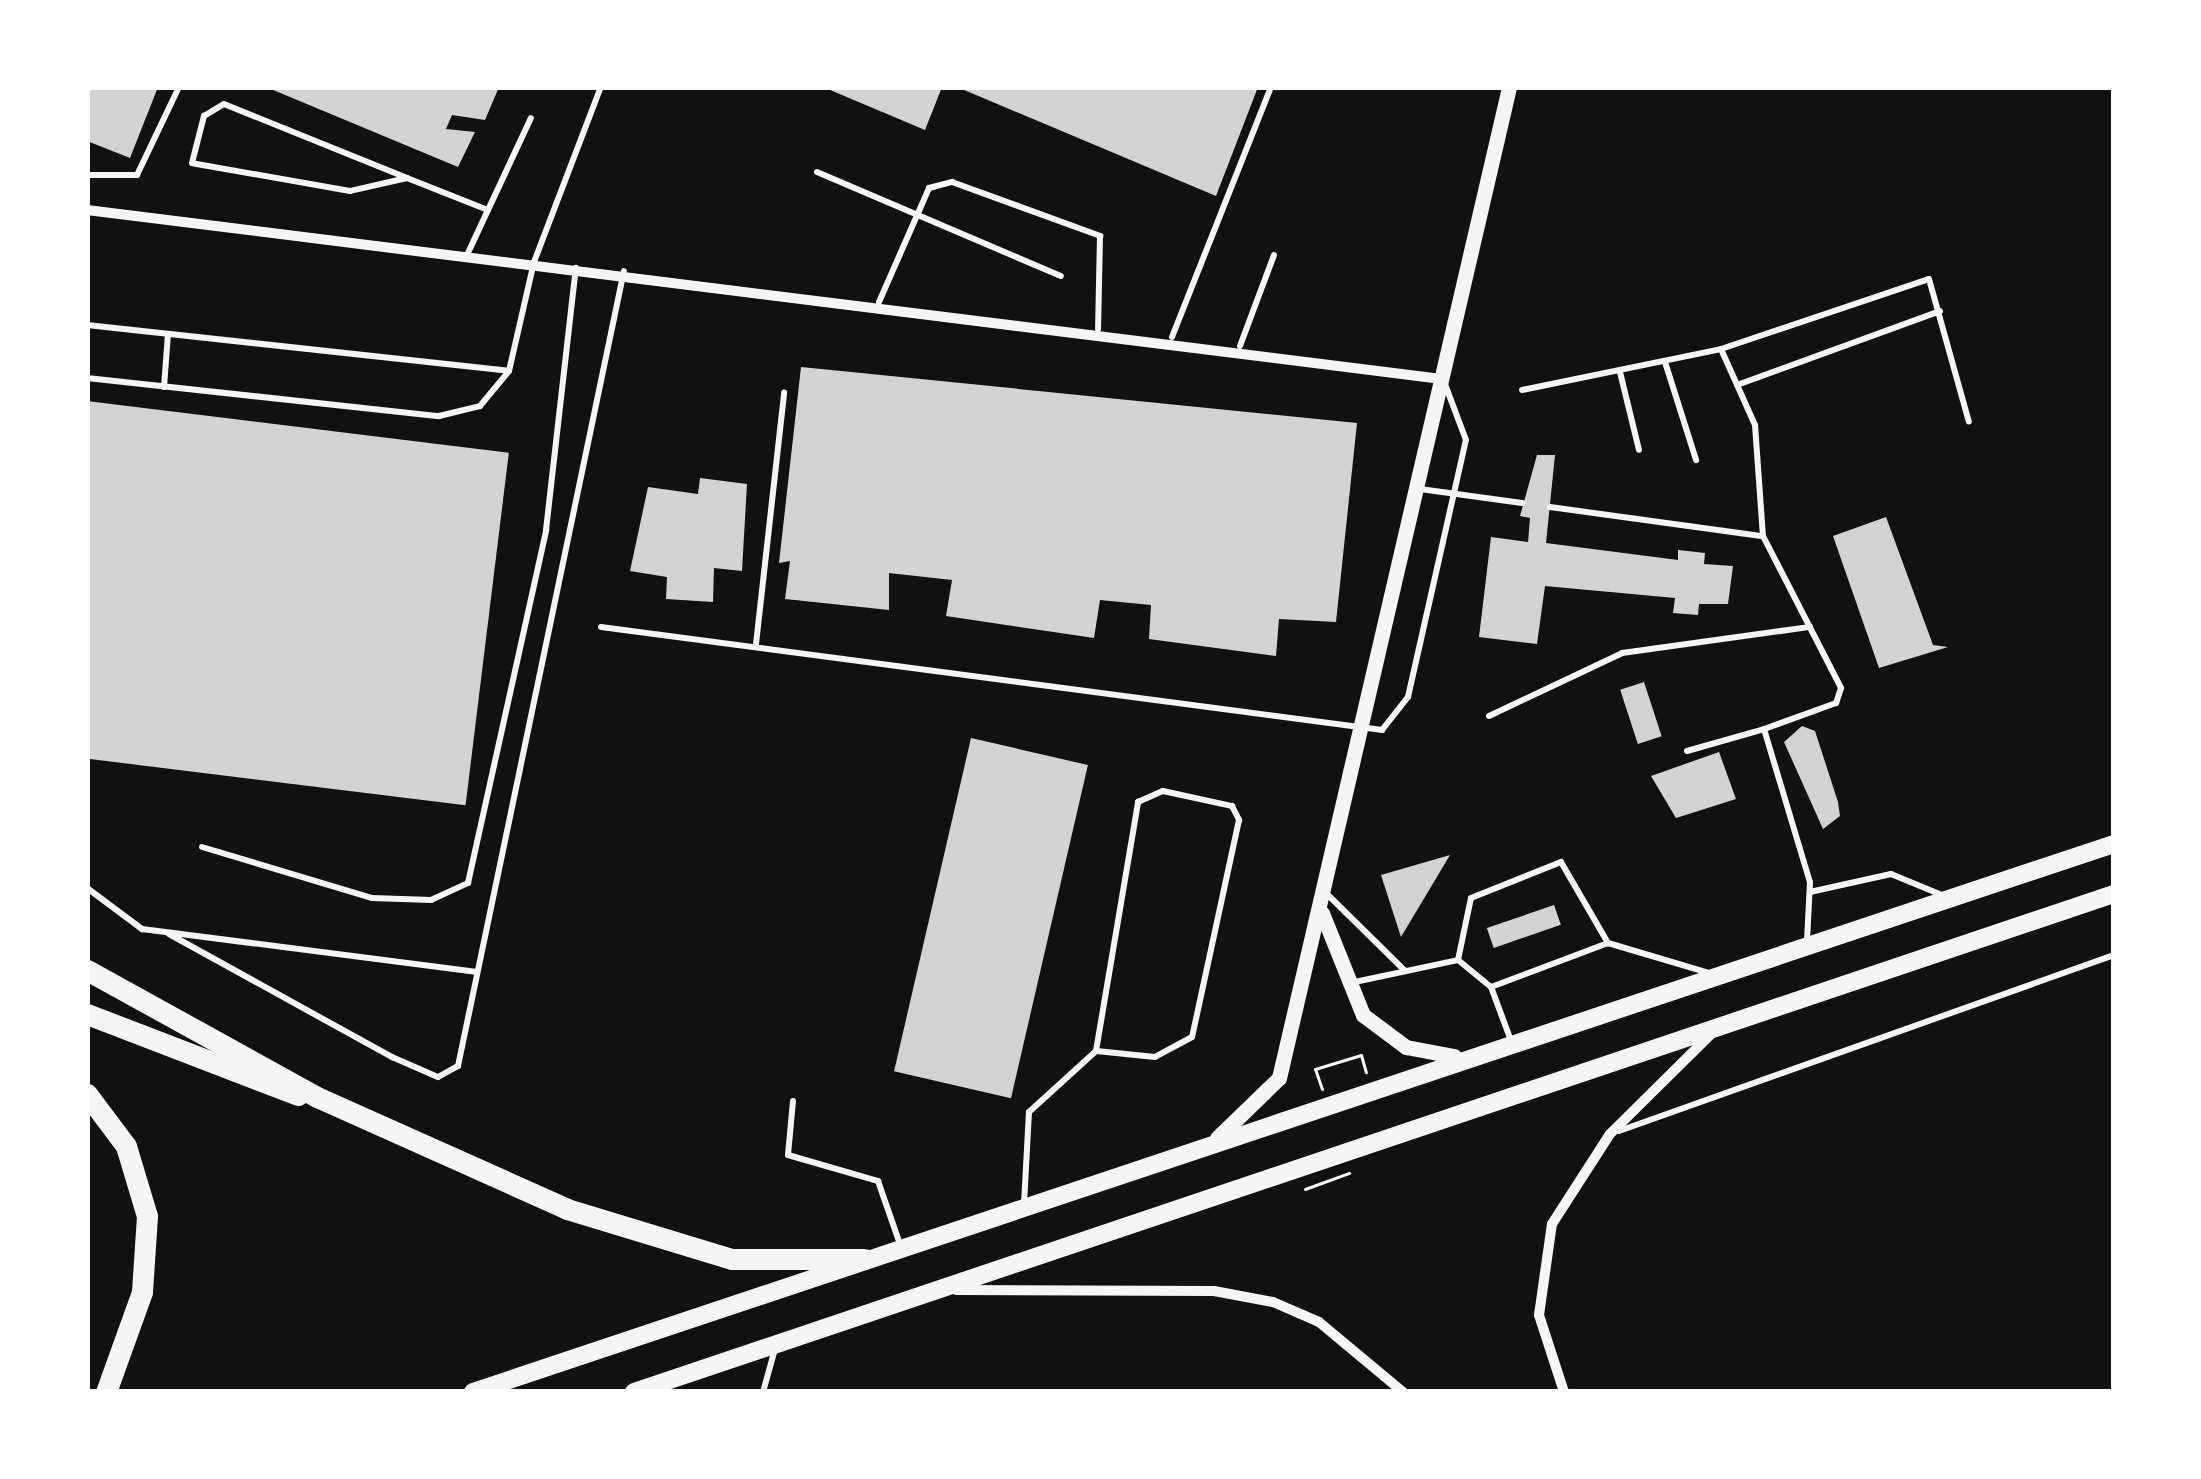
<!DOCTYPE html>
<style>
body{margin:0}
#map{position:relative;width:2201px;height:1479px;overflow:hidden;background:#111;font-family:Arial,sans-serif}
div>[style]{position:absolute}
.building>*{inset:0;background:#d3d3d3;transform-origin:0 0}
.path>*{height:3px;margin:-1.5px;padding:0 1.5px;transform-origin:1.5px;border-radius:1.5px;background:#f5f5f5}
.service>*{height:6px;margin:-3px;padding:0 3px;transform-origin:3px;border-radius:3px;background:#f5f5f5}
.minor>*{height:10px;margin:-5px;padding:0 5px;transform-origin:5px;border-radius:5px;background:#f5f5f5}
.secondary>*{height:15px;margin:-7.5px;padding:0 7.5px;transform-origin:7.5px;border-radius:7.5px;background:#f5f5f5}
.trunk>*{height:18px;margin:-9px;padding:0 9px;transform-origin:9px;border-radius:9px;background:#f5f5f5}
.motorway>*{height:21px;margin:-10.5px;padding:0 10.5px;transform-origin:10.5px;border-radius:10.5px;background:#f5f5f5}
span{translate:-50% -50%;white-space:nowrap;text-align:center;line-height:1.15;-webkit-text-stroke:12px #fff;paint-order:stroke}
.frame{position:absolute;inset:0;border:90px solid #fff;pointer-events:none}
</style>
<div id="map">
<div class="building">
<div style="clip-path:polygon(87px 87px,158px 87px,130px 158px,87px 141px)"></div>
<div style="clip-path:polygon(266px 87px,499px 87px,485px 120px,452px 115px,446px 129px,475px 132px,458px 167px)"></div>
<div style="clip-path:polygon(823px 87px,942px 87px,925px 130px)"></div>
<div style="clip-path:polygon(957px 87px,1258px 87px,1216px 196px)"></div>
<div style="clip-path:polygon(801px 367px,1357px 423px,1336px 622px,1279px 619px,1276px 656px,1149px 639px,1151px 605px,1100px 600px,1094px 638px,946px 616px,952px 580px,889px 573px,889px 610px,785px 599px,790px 561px,779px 563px)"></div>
<div style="left:87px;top:401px;width:425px;height:355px;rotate:7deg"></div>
<div style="clip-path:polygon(1537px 455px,1555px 455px,1546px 543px,1678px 560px,1678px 550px,1705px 553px,1704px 564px,1733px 566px,1728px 604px,1699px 604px,1698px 615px,1673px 613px,1675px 598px,1545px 586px,1537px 644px,1479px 637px,1491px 537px,1528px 542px,1530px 518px,1520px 516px)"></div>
<div style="clip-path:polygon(700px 478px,747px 484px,742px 571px,714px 568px,713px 602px,666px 599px,667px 577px,630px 571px,648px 487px,698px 494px)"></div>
<div style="clip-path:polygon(1886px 517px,1933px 645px,1948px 647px,1879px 668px,1833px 536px)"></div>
<div style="left:1644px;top:682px;width:57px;height:25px;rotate:72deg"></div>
<div style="clip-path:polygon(1802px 726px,1815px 731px,1838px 802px,1840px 816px,1823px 829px,1784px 742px)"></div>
<div style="left:971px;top:738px;width:120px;height:342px;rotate:13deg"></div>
<div style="clip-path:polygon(1719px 752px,1736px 799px,1676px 818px,1651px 776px)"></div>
<div style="clip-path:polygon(1450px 855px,1401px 937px,1381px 875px)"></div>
<div style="left:1554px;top:905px;width:21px;height:71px;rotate:71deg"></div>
</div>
<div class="path">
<div style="left:1322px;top:1089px;width:21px;rotate:-109deg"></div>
<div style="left:1315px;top:1069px;width:48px;rotate:-16.9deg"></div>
<div style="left:1361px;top:1055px;width:18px;rotate:74deg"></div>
<div style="left:1305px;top:1189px;width:47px;rotate:-20deg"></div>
</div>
<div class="service">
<div style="left:817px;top:172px;width:265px;rotate:23.1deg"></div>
<div style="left:87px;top:175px;width:50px"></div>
<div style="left:137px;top:175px;width:98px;rotate:-64.5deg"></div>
<div style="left:407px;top:178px;width:58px;rotate:167.2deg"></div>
<div style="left:350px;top:191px;width:160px;rotate:-170deg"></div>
<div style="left:192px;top:163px;width:49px;rotate:-75.7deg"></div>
<div style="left:204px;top:116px;width:23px;rotate:-31deg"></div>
<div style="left:224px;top:104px;width:197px;rotate:22deg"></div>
<div style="left:407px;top:178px;width:87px;rotate:21.6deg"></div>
<div style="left:467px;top:255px;width:151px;rotate:-65deg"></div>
<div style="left:879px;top:302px;width:124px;rotate:-66.3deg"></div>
<div style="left:929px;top:188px;width:24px;rotate:-15deg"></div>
<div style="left:952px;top:182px;width:158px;rotate:20deg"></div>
<div style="left:1100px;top:236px;width:93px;rotate:91.2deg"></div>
<div style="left:87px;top:325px;width:424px;rotate:6.2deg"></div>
<div style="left:1172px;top:337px;width:269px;rotate:-68.4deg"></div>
<div style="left:1240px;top:346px;width:97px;rotate:-69.5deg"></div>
<div style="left:1721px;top:349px;width:219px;rotate:-18.6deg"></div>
<div style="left:1929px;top:279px;width:148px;rotate:74.4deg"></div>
<div style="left:1665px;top:362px;width:103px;rotate:72.4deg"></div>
<div style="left:1620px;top:372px;width:80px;rotate:76.3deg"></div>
<div style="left:87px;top:378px;width:354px;rotate:6.2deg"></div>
<div style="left:439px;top:416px;width:42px;rotate:-13.7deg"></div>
<div style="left:480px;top:406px;width:45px;rotate:-50.4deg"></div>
<div style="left:509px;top:371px;width:112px;rotate:-77.1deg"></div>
<div style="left:534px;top:262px;width:187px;rotate:-69.1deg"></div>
<div style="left:1737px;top:385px;width:216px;rotate:-20deg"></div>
<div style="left:164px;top:387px;width:53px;rotate:-85.7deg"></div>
<div style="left:1522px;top:390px;width:203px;rotate:-11.6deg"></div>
<div style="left:1721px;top:349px;width:83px;rotate:65.9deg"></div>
<div style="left:1755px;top:425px;width:111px;rotate:85.9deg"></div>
<div style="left:1420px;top:489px;width:103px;rotate:7.8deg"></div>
<div style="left:1550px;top:507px;width:215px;rotate:7.8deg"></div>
<div style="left:1763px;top:536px;width:171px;rotate:62.8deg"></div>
<div style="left:1841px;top:688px;width:16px;rotate:108deg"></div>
<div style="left:1836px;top:703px;width:77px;rotate:160.1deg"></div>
<div style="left:1764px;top:729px;width:160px;rotate:73.3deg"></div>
<div style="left:1810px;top:882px;width:60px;rotate:92.9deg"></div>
<div style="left:601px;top:627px;width:788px;rotate:7.51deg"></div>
<div style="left:1382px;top:730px;width:42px;rotate:-51.8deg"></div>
<div style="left:1408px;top:697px;width:263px;rotate:-77.3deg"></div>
<div style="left:1466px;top:440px;width:60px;rotate:-110.6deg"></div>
<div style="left:756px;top:644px;width:253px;rotate:-83.6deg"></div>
<div style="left:1489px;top:716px;width:147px;rotate:-25.3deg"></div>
<div style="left:1622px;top:653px;width:190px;rotate:-7.9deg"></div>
<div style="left:1687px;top:751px;width:80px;rotate:-15.9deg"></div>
<div style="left:202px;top:847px;width:177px;rotate:16.7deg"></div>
<div style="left:372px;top:898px;width:59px;rotate:1.9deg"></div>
<div style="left:431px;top:900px;width:41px;rotate:-24.7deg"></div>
<div style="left:468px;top:883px;width:362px;rotate:-77.5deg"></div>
<div style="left:546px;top:530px;width:264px;rotate:-83.5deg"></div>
<div style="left:87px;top:888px;width:69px;rotate:36.7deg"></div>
<div style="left:142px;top:929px;width:338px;rotate:7.3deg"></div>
<div style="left:1810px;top:892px;width:83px;rotate:-12.5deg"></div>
<div style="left:1891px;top:874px;width:57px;rotate:22.5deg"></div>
<div style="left:1326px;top:893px;width:110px;rotate:44.6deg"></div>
<div style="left:169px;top:934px;width:255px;rotate:28.9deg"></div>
<div style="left:392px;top:1057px;width:50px;rotate:23.5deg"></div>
<div style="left:438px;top:1077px;width:23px;rotate:-29deg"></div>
<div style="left:458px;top:1066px;width:812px;rotate:-78.21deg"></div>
<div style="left:1350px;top:983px;width:110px;rotate:-12deg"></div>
<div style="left:1491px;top:987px;width:125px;rotate:-20.6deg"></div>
<div style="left:1608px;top:943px;width:105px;rotate:16.5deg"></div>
<div style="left:1510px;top:1038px;width:54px;rotate:-110.4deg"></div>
<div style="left:1491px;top:987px;width:43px;rotate:-140.7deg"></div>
<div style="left:1458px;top:960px;width:63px;rotate:-78.2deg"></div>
<div style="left:1471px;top:898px;width:97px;rotate:-21.8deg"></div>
<div style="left:1561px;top:862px;width:94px;rotate:59.9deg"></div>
<div style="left:793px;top:1101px;width:54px;rotate:95.3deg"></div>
<div style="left:788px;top:1155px;width:94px;rotate:16.1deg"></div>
<div style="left:878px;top:1181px;width:67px;rotate:70.8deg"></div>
<div style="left:1619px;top:1131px;width:525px;rotate:-19.57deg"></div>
<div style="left:1024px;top:1204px;width:92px;rotate:-86.9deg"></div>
<div style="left:1029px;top:1112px;width:91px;rotate:-42.3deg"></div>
<div style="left:1096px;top:1051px;width:253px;rotate:-80.4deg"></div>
<div style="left:1138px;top:802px;width:27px;rotate:-24deg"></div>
<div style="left:1163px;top:791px;width:71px;rotate:12.3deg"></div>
<div style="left:1232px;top:806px;width:16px;rotate:63deg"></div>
<div style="left:1239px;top:820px;width:222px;rotate:102.2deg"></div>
<div style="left:1192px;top:1037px;width:42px;rotate:151.6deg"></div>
<div style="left:1155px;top:1057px;width:59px;rotate:-174.2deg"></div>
<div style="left:763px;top:1392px;width:45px;rotate:-74.4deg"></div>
</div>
<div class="minor">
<div style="left:87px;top:210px;width:1365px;rotate:7.11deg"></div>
<div style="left:956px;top:1290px;width:258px;rotate:0.2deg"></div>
<div style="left:1214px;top:1291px;width:60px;rotate:10.6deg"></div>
<div style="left:1273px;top:1302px;width:50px;rotate:23.5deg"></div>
<div style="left:1319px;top:1322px;width:109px;rotate:39.8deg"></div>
<div style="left:1564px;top:1392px;width:81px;rotate:-108deg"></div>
<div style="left:1539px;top:1315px;width:92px;rotate:-81.9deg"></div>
<div style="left:1552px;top:1224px;width:107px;rotate:-57.2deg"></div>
<div style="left:1610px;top:1134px;width:141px;rotate:-44.7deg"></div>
</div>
<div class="secondary">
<div style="left:1322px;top:913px;width:110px;rotate:68.1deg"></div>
<div style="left:1363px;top:1015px;width:54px;rotate:36.7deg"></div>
<div style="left:1406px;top:1047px;width:49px;rotate:10.6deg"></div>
<div style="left:1217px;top:1138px;width:86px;rotate:-44.1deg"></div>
<div style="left:1279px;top:1078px;width:1017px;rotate:-76.93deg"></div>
</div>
<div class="trunk">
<div style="left:473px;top:1392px;width:1730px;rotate:-18.47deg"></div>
<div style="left:634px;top:1392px;width:1562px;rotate:-18.6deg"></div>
</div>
<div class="motorway">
<div style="left:87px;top:970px;width:263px;rotate:28.9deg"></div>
<div style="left:317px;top:1097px;width:274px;rotate:24.1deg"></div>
<div style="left:567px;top:1209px;width:172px;rotate:16.9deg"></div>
<div style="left:732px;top:1259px;width:132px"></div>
<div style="left:87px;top:1014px;width:226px;rotate:21deg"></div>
<div style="left:87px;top:1094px;width:65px;rotate:53.1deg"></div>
<div style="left:126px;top:1146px;width:73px;rotate:73.3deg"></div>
<div style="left:147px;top:1216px;width:76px;rotate:93.8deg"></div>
<div style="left:142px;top:1292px;width:106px;rotate:109.8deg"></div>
</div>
<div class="frame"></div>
</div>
